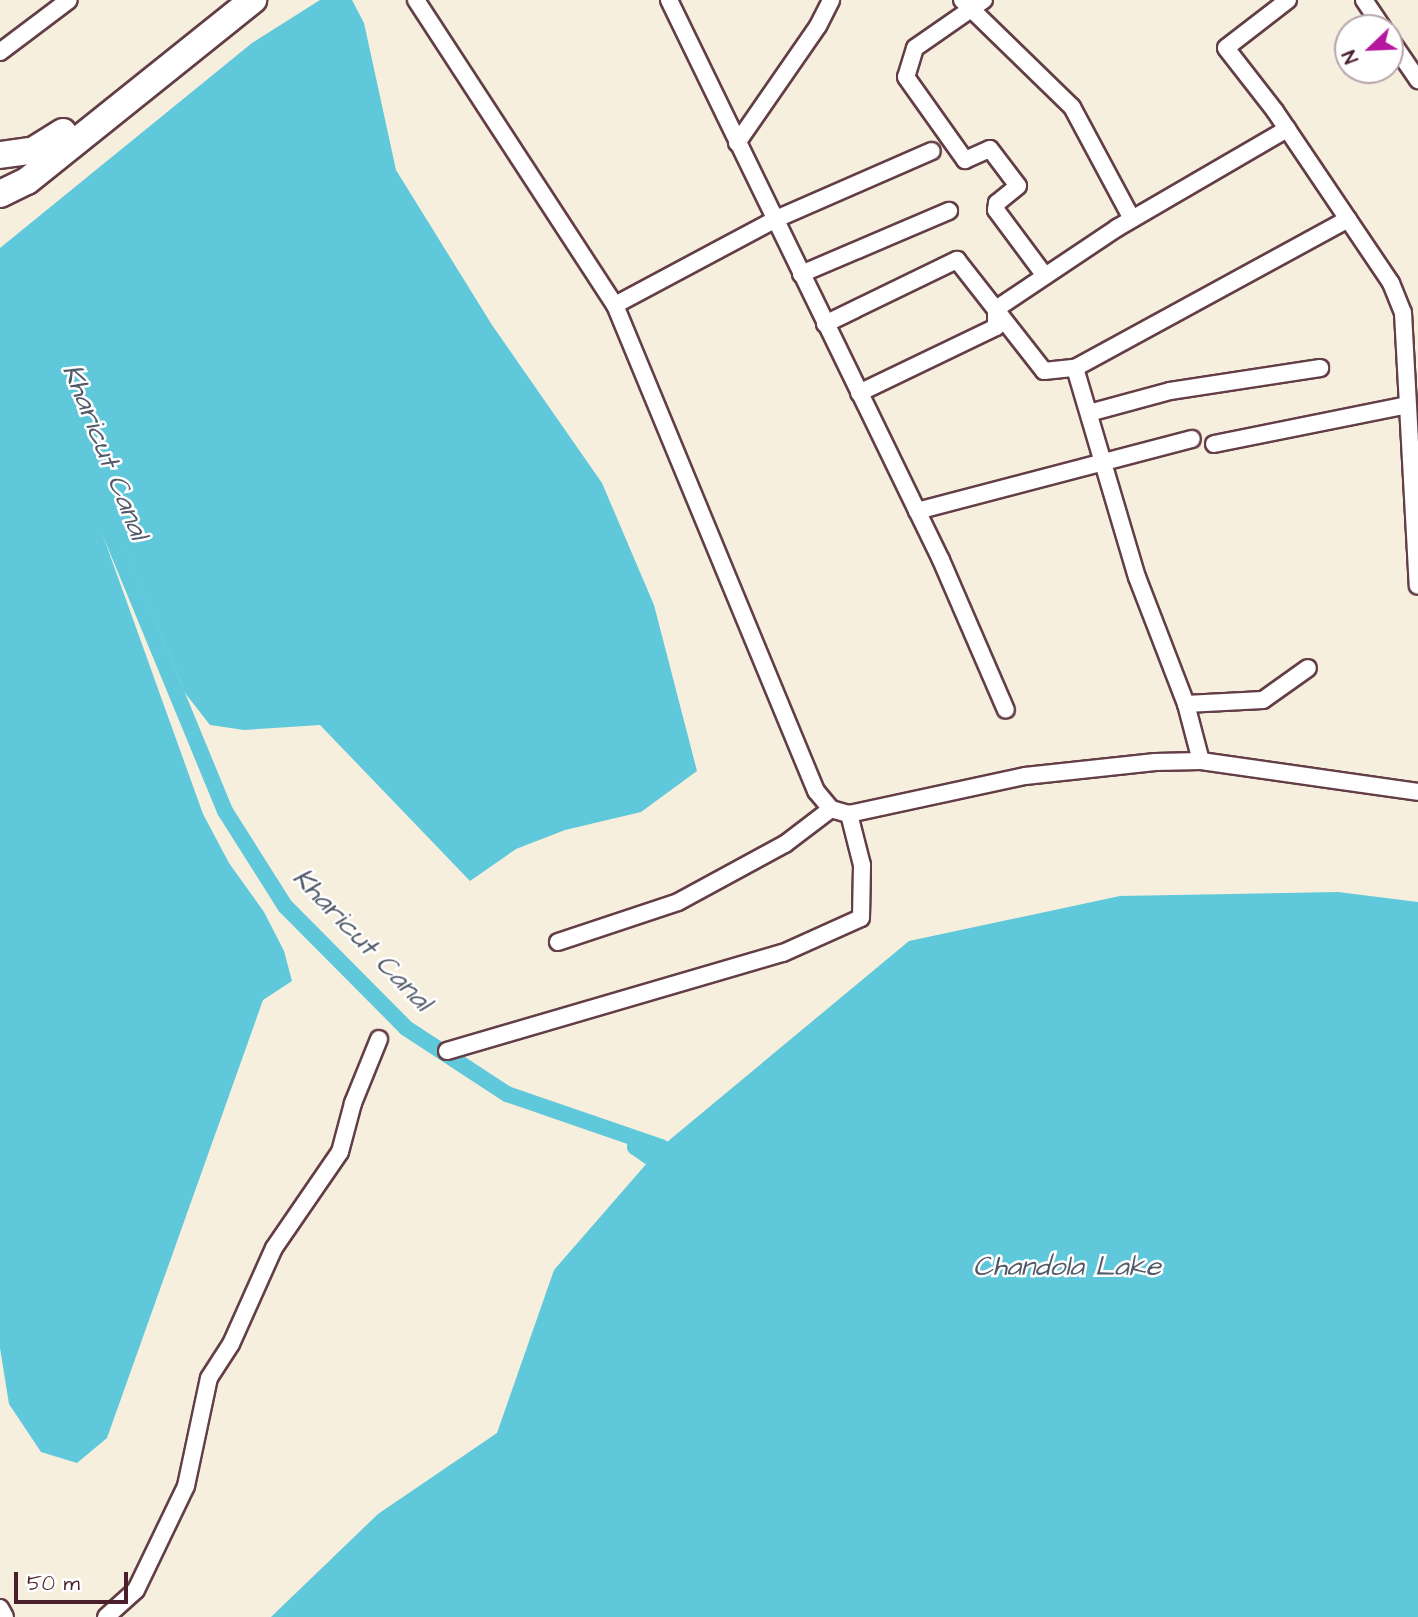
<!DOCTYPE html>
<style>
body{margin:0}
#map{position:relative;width:1418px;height:1617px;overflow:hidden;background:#f6efde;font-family:"Architects Daughter",sans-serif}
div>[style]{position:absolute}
.water>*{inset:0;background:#5fc8da}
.canal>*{height:16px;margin:-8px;padding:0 8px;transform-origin:8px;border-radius:8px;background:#5fc8da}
.roads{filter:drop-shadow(2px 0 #643e46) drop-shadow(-2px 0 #643e46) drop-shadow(0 2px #643e46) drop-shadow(0 -2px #643e46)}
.street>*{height:16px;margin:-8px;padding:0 8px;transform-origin:8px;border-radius:8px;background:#fff}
.primary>*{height:26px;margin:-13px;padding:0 13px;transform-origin:13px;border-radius:13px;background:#fff}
span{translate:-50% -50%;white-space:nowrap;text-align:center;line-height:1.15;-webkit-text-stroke:5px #fff;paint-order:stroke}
.water-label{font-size:28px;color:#515a68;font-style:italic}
.north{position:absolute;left:1334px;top:14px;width:70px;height:70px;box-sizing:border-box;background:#fff;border:2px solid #b7a5aa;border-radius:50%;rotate:247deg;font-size:19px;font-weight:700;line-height:28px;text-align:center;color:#4a1f2b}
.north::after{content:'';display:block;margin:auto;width:24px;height:32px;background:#b5179e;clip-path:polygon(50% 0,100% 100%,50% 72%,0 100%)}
.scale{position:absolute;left:14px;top:1572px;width:114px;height:32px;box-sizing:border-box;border:4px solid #4a1f2b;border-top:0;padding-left:9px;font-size:21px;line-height:24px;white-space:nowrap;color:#4a1f2b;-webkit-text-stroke:5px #fff;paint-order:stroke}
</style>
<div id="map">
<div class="water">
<div style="clip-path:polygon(320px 0,352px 0,364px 23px,396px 170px,492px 325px,602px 483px,654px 605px,697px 771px,641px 812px,565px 830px,516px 849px,470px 881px,320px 725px,244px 730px,210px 725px,185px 693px,111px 515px,97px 519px,203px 814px,229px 863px,264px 912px,284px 951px,292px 981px,263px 1000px,107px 1438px,77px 1463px,41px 1452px,9px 1404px,0 1348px,0 248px,252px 43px)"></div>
<div style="clip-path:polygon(1338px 892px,1418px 902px,1418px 1617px,271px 1617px,378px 1514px,497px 1433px,554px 1270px,661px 1147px,909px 941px,1120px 896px)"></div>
</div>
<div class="canal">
<div style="left:96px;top:498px;width:339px;rotate:67.6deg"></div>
<div style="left:225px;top:811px;width:112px;rotate:57.7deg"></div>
<div style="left:285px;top:906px;width:172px;rotate:45.2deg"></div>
<div style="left:406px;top:1028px;width:121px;rotate:33.2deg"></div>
<div style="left:507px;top:1094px;width:163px;rotate:19deg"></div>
<div style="left:661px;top:1147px;width:26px;rotate:180deg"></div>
<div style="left:635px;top:1147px;width:39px;rotate:35deg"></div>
</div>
<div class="roads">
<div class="street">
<div style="left:416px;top:0;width:364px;rotate:56.9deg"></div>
<div style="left:615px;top:305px;width:526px;rotate:67.53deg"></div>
<div style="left:816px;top:791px;width:23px;rotate:50deg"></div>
<div style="left:831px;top:809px;width:19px;rotate:16deg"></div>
<div style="left:849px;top:814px;width:180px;rotate:-12.2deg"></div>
<div style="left:1025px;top:776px;width:131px;rotate:-6.1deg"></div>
<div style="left:1155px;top:762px;width:46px;rotate:-1.2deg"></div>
<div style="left:1201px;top:761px;width:219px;rotate:8.1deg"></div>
<div style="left:669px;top:0;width:623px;rotate:64.09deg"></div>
<div style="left:941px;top:560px;width:163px;rotate:66.6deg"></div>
<div style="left:962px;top:0;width:153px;rotate:44.2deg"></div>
<div style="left:1072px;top:107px;width:127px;rotate:61.8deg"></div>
<div style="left:984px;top:0;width:84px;rotate:145.2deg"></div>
<div style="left:915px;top:48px;width:30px;rotate:107deg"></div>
<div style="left:906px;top:77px;width:102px;rotate:54.6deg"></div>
<div style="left:965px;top:160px;width:27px;rotate:-24deg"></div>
<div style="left:990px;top:149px;width:46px;rotate:52.9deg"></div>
<div style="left:1018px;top:186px;width:27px;rotate:141deg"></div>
<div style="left:997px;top:203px;width:7px;rotate:98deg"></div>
<div style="left:996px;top:210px;width:82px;rotate:53.4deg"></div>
<div style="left:1288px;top:0;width:78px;rotate:142.3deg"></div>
<div style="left:1226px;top:48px;width:80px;rotate:52.1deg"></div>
<div style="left:1275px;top:111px;width:207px;rotate:56deg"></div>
<div style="left:1391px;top:283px;width:32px;rotate:68deg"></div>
<div style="left:1403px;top:313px;width:273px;rotate:86.9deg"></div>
<div style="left:1364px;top:0;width:34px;rotate:56deg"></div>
<div style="left:1390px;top:39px;width:50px;rotate:55.7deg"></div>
<div style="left:0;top:52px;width:86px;rotate:-37deg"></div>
<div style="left:737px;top:143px;width:142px;rotate:-55.3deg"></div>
<div style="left:818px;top:26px;width:29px;rotate:-63deg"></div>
<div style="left:801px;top:274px;width:161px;rotate:-23.1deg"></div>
<div style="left:615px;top:305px;width:180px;rotate:-28.1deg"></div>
<div style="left:774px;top:220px;width:172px;rotate:-23.6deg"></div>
<div style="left:825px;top:324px;width:147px;rotate:-25.9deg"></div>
<div style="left:957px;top:260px;width:141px;rotate:51.9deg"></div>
<div style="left:1044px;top:371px;width:31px;rotate:-6deg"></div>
<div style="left:1075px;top:368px;width:311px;rotate:-28.6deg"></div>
<div style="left:1075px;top:368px;width:218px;rotate:73.5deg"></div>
<div style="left:1137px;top:577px;width:136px;rotate:68.9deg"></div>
<div style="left:1186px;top:704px;width:59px;rotate:75.3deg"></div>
<div style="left:859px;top:393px;width:152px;rotate:-25.7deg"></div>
<div style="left:996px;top:327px;width:18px;rotate:-90deg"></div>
<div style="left:996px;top:309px;width:146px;rotate:-33.8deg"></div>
<div style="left:1117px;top:228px;width:197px;rotate:-30.2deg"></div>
<div style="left:1089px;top:413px;width:84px;rotate:-15.2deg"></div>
<div style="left:1170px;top:391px;width:152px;rotate:-8.7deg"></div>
<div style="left:1214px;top:444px;width:197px;rotate:-11.4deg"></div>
<div style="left:917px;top:511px;width:284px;rotate:-14.7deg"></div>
<div style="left:1186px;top:704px;width:77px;rotate:-3deg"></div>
<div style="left:1263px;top:700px;width:55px;rotate:-35.4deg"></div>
<div style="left:558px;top:942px;width:126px;rotate:-18.4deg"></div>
<div style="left:678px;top:902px;width:122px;rotate:-28.5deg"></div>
<div style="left:785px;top:844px;width:58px;rotate:-37.3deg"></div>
<div style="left:447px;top:1051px;width:350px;rotate:-16.3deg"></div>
<div style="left:783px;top:953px;width:85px;rotate:-24.2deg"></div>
<div style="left:861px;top:918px;width:53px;rotate:-88.9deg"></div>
<div style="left:862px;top:865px;width:53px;rotate:-104.3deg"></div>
<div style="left:0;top:1608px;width:10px;rotate:61deg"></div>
<div style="left:106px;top:1617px;width:40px;rotate:-42deg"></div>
<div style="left:136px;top:1590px;width:115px;rotate:-64.3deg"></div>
<div style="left:186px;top:1486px;width:110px;rotate:-78deg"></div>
<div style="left:209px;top:1378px;width:40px;rotate:-57.1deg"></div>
<div style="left:231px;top:1344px;width:105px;rotate:-65.9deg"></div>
<div style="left:274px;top:1248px;width:116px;rotate:-55.5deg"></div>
<div style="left:340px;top:1152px;width:51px;rotate:-75.1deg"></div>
<div style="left:353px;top:1103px;width:69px;rotate:-67.9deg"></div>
</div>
<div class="primary">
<div style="left:0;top:155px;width:34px;rotate:-8deg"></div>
<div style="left:34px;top:150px;width:34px;rotate:-32deg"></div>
<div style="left:0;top:194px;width:30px;rotate:-26deg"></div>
<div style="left:27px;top:181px;width:290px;rotate:-38.7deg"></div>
</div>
</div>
<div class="water-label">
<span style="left:105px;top:452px;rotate:68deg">Kharicut Canal</span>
<span style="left:362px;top:940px;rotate:46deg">Kharicut Canal</span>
<span style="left:1067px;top:1267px">Chandola Lake</span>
</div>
<div class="north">N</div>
<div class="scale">50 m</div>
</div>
